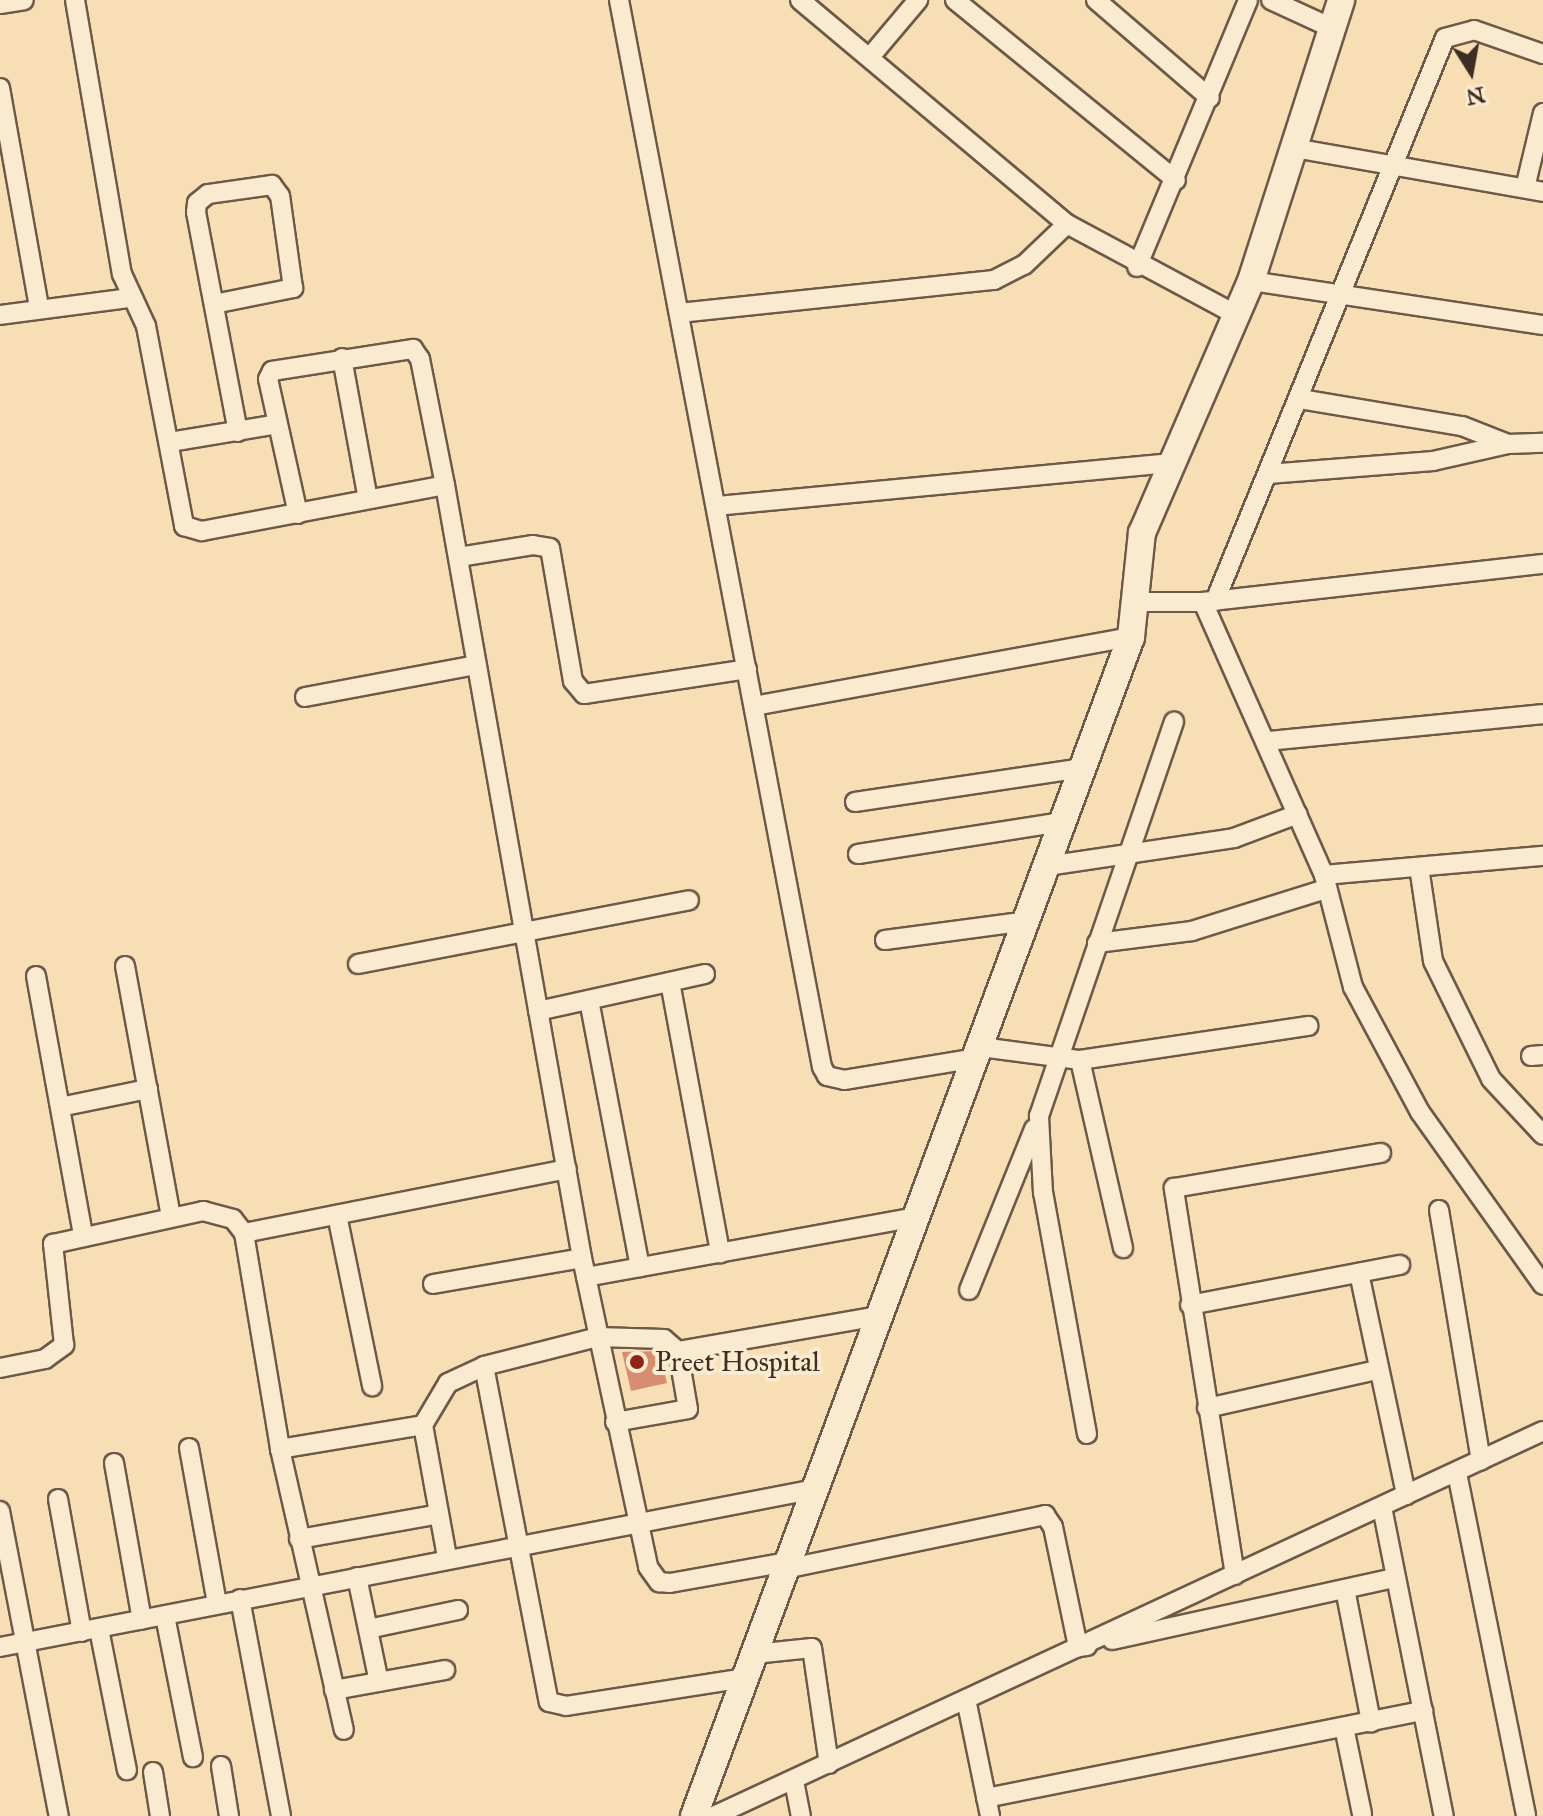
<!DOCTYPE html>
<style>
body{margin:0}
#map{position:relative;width:1543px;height:1816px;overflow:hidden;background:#f8deb5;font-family:"IM FELL Great Primer",serif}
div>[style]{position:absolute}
.building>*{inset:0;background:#d58e6f}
.roads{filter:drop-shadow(2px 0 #6c5948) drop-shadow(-2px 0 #6c5948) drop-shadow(0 2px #6c5948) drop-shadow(0 -2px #6c5948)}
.street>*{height:18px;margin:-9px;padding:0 9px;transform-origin:9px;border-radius:9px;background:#faeacf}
.secondary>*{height:26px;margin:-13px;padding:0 13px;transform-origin:13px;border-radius:13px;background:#faeacf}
.dots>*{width:22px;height:22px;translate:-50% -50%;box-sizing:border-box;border:4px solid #faeacf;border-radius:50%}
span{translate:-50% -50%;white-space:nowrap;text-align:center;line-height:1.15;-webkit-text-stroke:8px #faeacf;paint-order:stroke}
.poi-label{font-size:28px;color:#3e2d23}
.left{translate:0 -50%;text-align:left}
.north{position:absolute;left:1431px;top:32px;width:80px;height:80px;-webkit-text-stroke:6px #faeacf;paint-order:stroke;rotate:169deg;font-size:22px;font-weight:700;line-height:32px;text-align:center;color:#3e2d23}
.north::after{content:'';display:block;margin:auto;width:28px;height:36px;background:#3e2d23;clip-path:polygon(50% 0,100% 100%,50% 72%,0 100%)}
</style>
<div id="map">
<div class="building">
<div style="clip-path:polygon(659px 1351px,667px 1383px,631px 1391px,622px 1352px)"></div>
</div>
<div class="roads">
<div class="street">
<div style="left:75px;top:0;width:278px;rotate:80.3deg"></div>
<div style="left:122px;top:274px;width:57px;rotate:65.2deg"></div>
<div style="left:146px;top:326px;width:204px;rotate:79.2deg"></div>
<div style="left:184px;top:526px;width:19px;rotate:16deg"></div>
<div style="left:202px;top:531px;width:247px;rotate:-10.7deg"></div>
<div style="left:619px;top:0;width:1086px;rotate:79.23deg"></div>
<div style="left:822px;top:1067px;width:10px;rotate:61deg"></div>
<div style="left:827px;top:1076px;width:17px;rotate:13deg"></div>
<div style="left:844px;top:1080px;width:135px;rotate:-9.4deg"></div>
<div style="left:800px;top:0;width:349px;rotate:40deg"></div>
<div style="left:1067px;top:224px;width:193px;rotate:28.2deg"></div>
<div style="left:955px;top:0;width:285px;rotate:39.2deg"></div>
<div style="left:1096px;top:0;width:150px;rotate:40.7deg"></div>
<div style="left:1271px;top:0;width:67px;rotate:24.7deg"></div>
<div style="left:0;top:4px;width:24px;rotate:-9deg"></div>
<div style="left:870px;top:57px;width:75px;rotate:-49.9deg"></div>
<div style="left:0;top:88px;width:222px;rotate:79.9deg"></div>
<div style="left:1294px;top:148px;width:253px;rotate:10deg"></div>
<div style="left:1525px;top:188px;width:77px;rotate:-76.5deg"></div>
<div style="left:1137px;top:267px;width:289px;rotate:-67.4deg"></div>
<div style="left:1251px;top:281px;width:295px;rotate:8.6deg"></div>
<div style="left:214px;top:304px;width:81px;rotate:-11.4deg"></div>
<div style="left:293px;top:288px;width:93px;rotate:-98deg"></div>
<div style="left:280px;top:196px;width:14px;rotate:-126deg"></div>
<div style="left:272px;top:185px;width:65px;rotate:172deg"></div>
<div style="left:208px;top:194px;width:14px;rotate:141deg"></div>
<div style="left:197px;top:203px;width:9px;rotate:96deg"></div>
<div style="left:196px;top:212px;width:224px;rotate:79.2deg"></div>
<div style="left:679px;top:313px;width:317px;rotate:-6deg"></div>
<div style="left:994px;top:280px;width:34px;rotate:-27deg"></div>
<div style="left:1024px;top:265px;width:59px;rotate:-43.6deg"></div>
<div style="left:0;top:315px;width:130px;rotate:-7.5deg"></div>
<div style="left:342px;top:358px;width:143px;rotate:79.6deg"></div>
<div style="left:1300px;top:399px;width:164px;rotate:9.5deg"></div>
<div style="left:1462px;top:426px;width:49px;rotate:21.4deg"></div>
<div style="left:170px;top:442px;width:109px;rotate:-9.5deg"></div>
<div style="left:1268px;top:474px;width:166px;rotate:-4.5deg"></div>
<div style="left:1433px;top:461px;width:77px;rotate:-12.8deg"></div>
<div style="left:1508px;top:444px;width:35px;rotate:-2deg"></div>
<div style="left:716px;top:506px;width:457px;rotate:-5.4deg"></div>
<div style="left:298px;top:514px;width:138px;rotate:-102.5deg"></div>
<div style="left:268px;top:379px;width:9px;rotate:-63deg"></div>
<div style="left:272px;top:371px;width:143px;rotate:-8.9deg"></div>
<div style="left:413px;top:349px;width:12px;rotate:55deg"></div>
<div style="left:420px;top:359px;width:128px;rotate:78.8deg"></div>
<div style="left:445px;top:485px;width:785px;rotate:79.95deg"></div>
<div style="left:582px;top:1258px;width:316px;rotate:77.9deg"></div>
<div style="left:648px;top:1567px;width:19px;rotate:54deg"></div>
<div style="left:659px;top:1582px;width:11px;rotate:5deg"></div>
<div style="left:670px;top:1583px;width:120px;rotate:-10.1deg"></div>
<div style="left:459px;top:557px;width:75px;rotate:-9.2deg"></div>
<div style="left:533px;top:545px;width:17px;rotate:10deg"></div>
<div style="left:550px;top:548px;width:135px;rotate:80.2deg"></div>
<div style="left:573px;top:681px;width:17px;rotate:50deg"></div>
<div style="left:584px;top:694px;width:165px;rotate:-8.7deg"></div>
<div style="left:1215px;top:601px;width:608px;rotate:-67.78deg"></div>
<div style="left:1445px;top:38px;width:30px;rotate:-15deg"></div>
<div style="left:1474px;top:30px;width:73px;rotate:19.2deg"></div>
<div style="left:1135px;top:602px;width:68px"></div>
<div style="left:1203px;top:602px;width:342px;rotate:-6.4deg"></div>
<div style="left:1203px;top:602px;width:299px;rotate:66.1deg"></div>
<div style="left:1324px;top:875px;width:116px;rotate:75.5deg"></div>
<div style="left:1353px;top:987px;width:142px;rotate:61.8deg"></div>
<div style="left:1420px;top:1112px;width:212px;rotate:54.6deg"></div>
<div style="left:305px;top:697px;width:174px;rotate:-10.6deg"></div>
<div style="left:754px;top:706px;width:383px;rotate:-10.4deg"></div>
<div style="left:1268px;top:741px;width:276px;rotate:-5.6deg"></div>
<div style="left:855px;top:802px;width:231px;rotate:-8.5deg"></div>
<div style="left:858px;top:854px;width:207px;rotate:-8.9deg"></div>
<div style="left:1047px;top:866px;width:189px;rotate:-8.5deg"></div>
<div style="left:1234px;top:838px;width:68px;rotate:-20.6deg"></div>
<div style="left:1419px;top:867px;width:95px;rotate:81.5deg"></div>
<div style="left:1433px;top:961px;width:131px;rotate:63.8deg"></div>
<div style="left:1491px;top:1079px;width:76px;rotate:47.1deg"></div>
<div style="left:1324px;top:875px;width:220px;rotate:-5deg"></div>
<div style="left:885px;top:940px;width:143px;rotate:-7.6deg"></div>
<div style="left:1097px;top:943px;width:96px;rotate:-7.2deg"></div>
<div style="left:1192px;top:931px;width:140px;rotate:-17.4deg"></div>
<div style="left:358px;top:964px;width:337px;rotate:-10.9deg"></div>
<div style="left:125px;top:966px;width:255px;rotate:79.6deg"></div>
<div style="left:36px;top:976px;width:262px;rotate:79.7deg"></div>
<div style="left:670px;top:982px;width:276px;rotate:79.5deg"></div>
<div style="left:589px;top:1000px;width:272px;rotate:79.2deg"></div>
<div style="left:538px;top:1011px;width:171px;rotate:-12.5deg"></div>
<div style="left:981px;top:1047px;width:100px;rotate:7.5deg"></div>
<div style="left:1080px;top:1060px;width:231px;rotate:-8.5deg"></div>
<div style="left:1531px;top:1056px;width:12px;rotate:-5deg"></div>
<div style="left:1080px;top:1060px;width:193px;rotate:77.1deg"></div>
<div style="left:60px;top:1107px;width:90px;rotate:-11.6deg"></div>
<div style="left:1439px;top:1210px;width:254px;rotate:80.5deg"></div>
<div style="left:337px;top:1215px;width:175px;rotate:78.4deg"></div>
<div style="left:244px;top:1233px;width:329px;rotate:-11.2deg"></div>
<div style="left:1359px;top:1273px;width:227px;rotate:78deg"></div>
<div style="left:586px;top:1277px;width:335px;rotate:-10.3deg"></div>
<div style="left:433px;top:1284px;width:151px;rotate:-9.9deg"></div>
<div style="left:969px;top:1290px;width:174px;rotate:-68deg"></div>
<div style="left:1190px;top:1305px;width:214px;rotate:-10.8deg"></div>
<div style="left:484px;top:1366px;width:342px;rotate:79.1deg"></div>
<div style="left:549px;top:1702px;width:17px;rotate:13deg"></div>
<div style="left:566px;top:1706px;width:181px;rotate:-8.9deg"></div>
<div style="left:0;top:1368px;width:46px;rotate:-11.3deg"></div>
<div style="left:45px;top:1359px;width:24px;rotate:-36deg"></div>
<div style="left:64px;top:1345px;width:102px;rotate:-96.2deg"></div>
<div style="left:53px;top:1244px;width:154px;rotate:-12.4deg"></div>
<div style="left:203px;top:1211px;width:31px;rotate:15deg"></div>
<div style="left:233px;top:1219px;width:18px;rotate:52deg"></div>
<div style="left:244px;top:1233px;width:219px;rotate:80.5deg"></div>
<div style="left:280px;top:1449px;width:288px;rotate:77.2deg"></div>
<div style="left:1207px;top:1408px;width:174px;rotate:-12.6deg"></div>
<div style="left:615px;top:1422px;width:74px;rotate:-10.1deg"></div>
<div style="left:688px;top:1409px;width:59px;rotate:-99.8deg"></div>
<div style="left:678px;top:1351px;width:204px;rotate:-9.9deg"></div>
<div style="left:423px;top:1425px;width:49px;rotate:-59.2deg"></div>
<div style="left:448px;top:1383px;width:40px;rotate:-25deg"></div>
<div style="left:484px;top:1366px;width:118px;rotate:-14.3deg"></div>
<div style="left:598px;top:1337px;width:66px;rotate:1.7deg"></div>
<div style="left:664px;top:1339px;width:18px;rotate:41deg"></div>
<div style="left:1087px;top:1434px;width:245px;rotate:-100.3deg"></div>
<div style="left:1043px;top:1193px;width:77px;rotate:-93deg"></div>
<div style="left:1039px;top:1116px;width:417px;rotate:-71.1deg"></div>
<div style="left:189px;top:1448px;width:158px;rotate:79.8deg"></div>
<div style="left:280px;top:1449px;width:145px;rotate:-9.5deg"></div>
<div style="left:423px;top:1425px;width:134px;rotate:79.7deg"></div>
<div style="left:114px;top:1463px;width:159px;rotate:79.9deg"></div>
<div style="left:1457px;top:1473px;width:350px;rotate:78.6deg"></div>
<div style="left:58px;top:1499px;width:135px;rotate:79.8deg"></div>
<div style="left:1382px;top:1507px;width:315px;rotate:78.7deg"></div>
<div style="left:0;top:1511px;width:311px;rotate:79.1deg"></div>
<div style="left:299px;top:1539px;width:142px;rotate:-10.1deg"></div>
<div style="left:785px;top:1569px;width:266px;rotate:-11.7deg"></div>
<div style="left:1045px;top:1515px;width:14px;rotate:56deg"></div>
<div style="left:1053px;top:1527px;width:123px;rotate:78.2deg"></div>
<div style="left:1078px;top:1647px;width:9px;rotate:-6deg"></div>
<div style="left:1235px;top:1575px;width:392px;rotate:-99deg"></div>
<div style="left:1174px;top:1188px;width:210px;rotate:-9.6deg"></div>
<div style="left:357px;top:1577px;width:107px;rotate:78.2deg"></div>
<div style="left:1345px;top:1589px;width:136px;rotate:78.9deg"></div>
<div style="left:240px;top:1599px;width:221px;rotate:79.3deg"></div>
<div style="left:165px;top:1616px;width:144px;rotate:78.8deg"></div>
<div style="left:99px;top:1629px;width:144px;rotate:78.8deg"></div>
<div style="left:368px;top:1629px;width:92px;rotate:-11.9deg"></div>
<div style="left:1112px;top:1640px;width:289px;rotate:-12.4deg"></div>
<div style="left:0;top:1647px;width:830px;rotate:-10.97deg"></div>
<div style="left:754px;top:1654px;width:58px;rotate:-5.9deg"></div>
<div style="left:812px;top:1648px;width:117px;rotate:81.7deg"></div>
<div style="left:334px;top:1690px;width:113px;rotate:-10.2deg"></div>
<div style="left:966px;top:1699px;width:119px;rotate:78.4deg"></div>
<div style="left:1344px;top:1727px;width:89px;rotate:78.3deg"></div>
<div style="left:221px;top:1766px;width:51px;rotate:80.9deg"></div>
<div style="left:153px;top:1772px;width:45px;rotate:81deg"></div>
<div style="left:794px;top:1781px;width:36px;rotate:79deg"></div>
<div style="left:986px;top:1798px;width:446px;rotate:-11.3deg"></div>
<div style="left:714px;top:1816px;width:914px;rotate:-24.91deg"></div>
</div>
<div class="secondary">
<div style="left:694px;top:1816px;width:1257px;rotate:-69.66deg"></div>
<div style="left:1131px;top:637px;width:105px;rotate:-84deg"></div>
<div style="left:1142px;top:533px;width:275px;rotate:-66.6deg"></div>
<div style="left:1251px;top:281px;width:295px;rotate:-72.2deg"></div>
</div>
</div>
<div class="dots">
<div style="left:637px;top:1362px;background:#8f2418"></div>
</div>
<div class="poi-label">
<span class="left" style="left:655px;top:1362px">Preet Hospital</span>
</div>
<div class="north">N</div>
</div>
